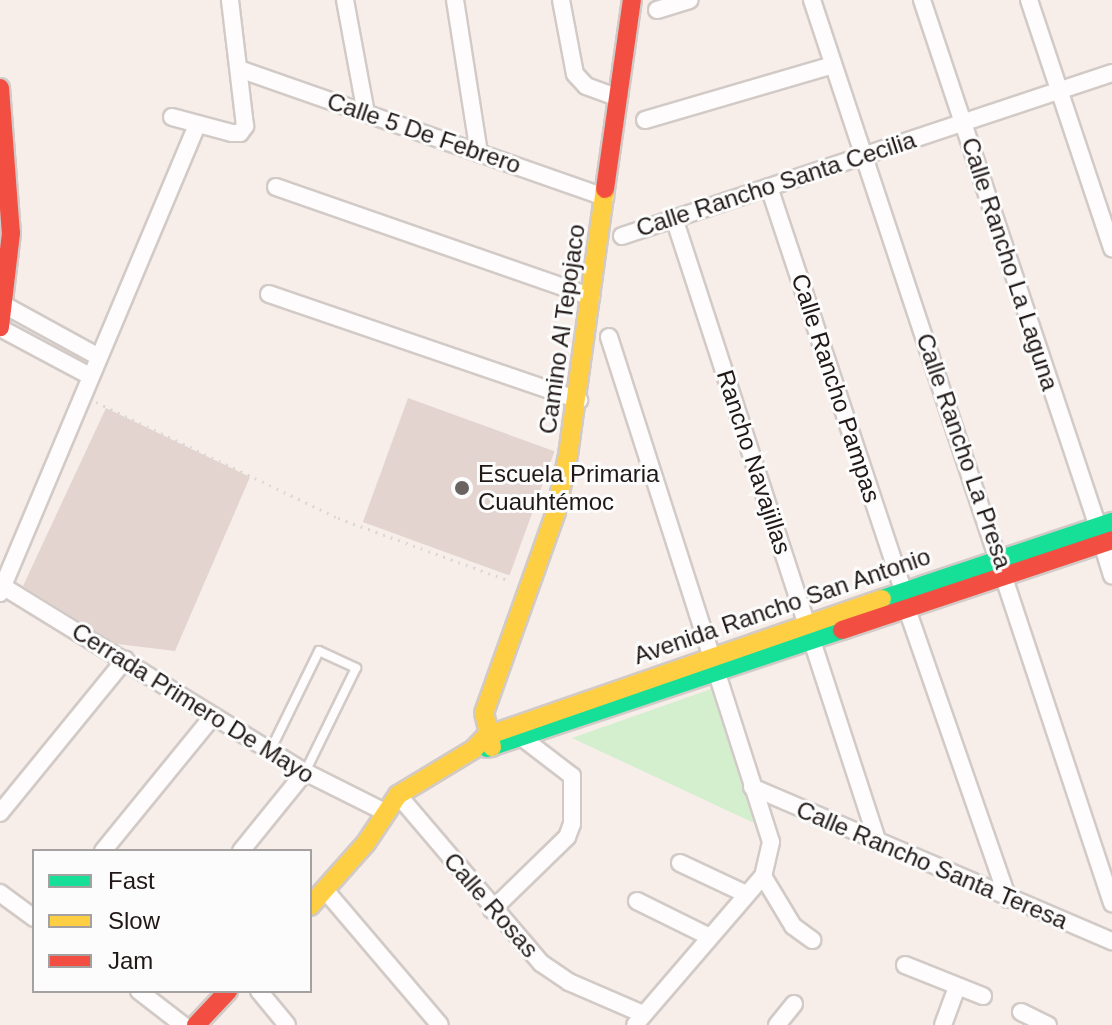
<!DOCTYPE html>
<meta charset="utf-8">
<style>
body{margin:0}
#map{position:relative;width:1112px;height:1025px;overflow:hidden;background:#f7eeea;font-family:Arial,sans-serif}
div>[style]{position:absolute}
.green>*{inset:0;background:#d3efce}
.building>*{inset:0;background:#e3d4cf;transform-origin:0 0}
.path>*{height:3px;margin-top:-1.5px;transform-origin:0;background:repeating-linear-gradient(90deg,#dbd8d7 0 2px,transparent 0 8px)}
.roads{filter:drop-shadow(2px 0 #d2cac6) drop-shadow(-2px 0 #d2cac6) drop-shadow(0 2px #d2cac6) drop-shadow(0 -2px #d2cac6)}
.lane>*{height:8px;margin:-4px;padding:0 4px;transform-origin:4px;border-radius:4px;background:#fefcfc}
.street>*{height:16px;margin:-8px;padding:0 8px;transform-origin:8px;border-radius:8px;background:#fefcfc}
.fast>*{height:18px;margin:-9px;padding:0 9px;transform-origin:9px;border-radius:9px;background:#16e098}
.slow>*{height:18px;margin:-9px;padding:0 9px;transform-origin:9px;border-radius:9px;background:#ffcf43}
.jam>*{height:18px;margin:-9px;padding:0 9px;transform-origin:9px;border-radius:9px;background:#f24e42}
.dots>*{width:22px;height:22px;translate:-50% -50%;box-sizing:border-box;border:4px solid #fcfcfc;border-radius:50%}
span{translate:-50% -50%;white-space:nowrap;text-align:center;line-height:1.15;-webkit-text-stroke:6px #fcfcfc;paint-order:stroke}
.street-label{font-size:24px;color:#201816}
.poi-label{font-size:24px;color:#201816}
.left{translate:0 -50%;text-align:left}
.legend{position:absolute;left:32px;top:849px;width:280px;height:144px;box-sizing:border-box;background:#fcfcfc;border:2px solid #a4a1a0;margin:0;padding:10px 14px;list-style:none;font-size:24px;color:#201816}
.legend li{display:flex;align-items:center;gap:16px;height:40px}
.legend b{width:40px;border:2px solid #a4a1a0}
</style>
<div id="map">
<div class="green">
<div style="clip-path:polygon(711px 689px,754px 823px,572px 738px)"></div>
</div>
<div class="building">
<div style="left:408px;top:398px;width:156px;height:132px;rotate:20deg"></div>
<div style="clip-path:polygon(106px 408px,250px 477px,175px 651px,117px 644px,23px 586px)"></div>
</div>
<div class="path">
<div style="left:96px;top:402px;width:268px;rotate:25.6deg"></div>
<div style="left:338px;top:518px;width:183px;rotate:20.1deg"></div>
</div>
<div class="roads">
<div class="lane">
<div style="left:271px;top:749px;width:109px;rotate:-63.9deg"></div>
<div style="left:319px;top:651px;width:41px;rotate:24.7deg"></div>
<div style="left:356px;top:668px;width:116px;rotate:116.1deg"></div>
</div>
<div class="street">
<div style="left:345px;top:0;width:115px;rotate:79.5deg"></div>
<div style="left:455px;top:0;width:155px;rotate:81.1deg"></div>
<div style="left:561px;top:0;width:75px;rotate:79.3deg"></div>
<div style="left:575px;top:74px;width:16px;rotate:47deg"></div>
<div style="left:586px;top:86px;width:35px;rotate:20deg"></div>
<div style="left:812px;top:0;width:952px;rotate:71.62deg"></div>
<div style="left:922px;top:0;width:556px;rotate:71.53deg"></div>
<div style="left:1029px;top:0;width:262px;rotate:71.5deg"></div>
<div style="left:657px;top:10px;width:34px;rotate:-17deg"></div>
<div style="left:242px;top:70px;width:385px;rotate:19.3deg"></div>
<div style="left:172px;top:117px;width:62px;rotate:14.9deg"></div>
<div style="left:232px;top:133px;width:8px"></div>
<div style="left:240px;top:133px;width:9px;rotate:-54deg"></div>
<div style="left:245px;top:126px;width:127px;rotate:-96.8deg"></div>
<div style="left:645px;top:120px;width:196px;rotate:-16.3deg"></div>
<div style="left:276px;top:187px;width:334px;rotate:19.2deg"></div>
<div style="left:769px;top:187px;width:425px;rotate:71.6deg"></div>
<div style="left:674px;top:218px;width:657px;rotate:71.92deg"></div>
<div style="left:622px;top:236px;width:516px;rotate:-18.4deg"></div>
<div style="left:269px;top:294px;width:328px;rotate:18.9deg"></div>
<div style="left:6px;top:306px;width:104px;rotate:28.8deg"></div>
<div style="left:0;top:328px;width:102px;rotate:28.1deg"></div>
<div style="left:609px;top:337px;width:530px;rotate:72.21deg"></div>
<div style="left:771px;top:842px;width:35px;rotate:103deg"></div>
<div style="left:763px;top:876px;width:196px;rotate:130.7deg"></div>
<div style="left:1102px;top:543px;width:34px;rotate:73deg"></div>
<div style="left:4px;top:587px;width:353px;rotate:31.6deg"></div>
<div style="left:305px;top:772px;width:89px;rotate:26.6deg"></div>
<div style="left:0;top:593px;width:508px;rotate:-67.17deg"></div>
<div style="left:907px;top:609px;width:307px;rotate:70.8deg"></div>
<div style="left:752px;top:787px;width:392px;rotate:23.2deg"></div>
<div style="left:398px;top:795px;width:221px;rotate:49.6deg"></div>
<div style="left:541px;top:963px;width:34px;rotate:34deg"></div>
<div style="left:569px;top:982px;width:81px;rotate:23.4deg"></div>
<div style="left:0;top:813px;width:198px;rotate:-50.8deg"></div>
<div style="left:103px;top:851px;width:174px;rotate:-50.8deg"></div>
<div style="left:241px;top:851px;width:102px;rotate:-51deg"></div>
<div style="left:680px;top:863px;width:73px;rotate:25.2deg"></div>
<div style="left:763px;top:876px;width:58px;rotate:59deg"></div>
<div style="left:793px;top:926px;width:24px;rotate:36deg"></div>
<div style="left:325px;top:890px;width:177px;rotate:49.6deg"></div>
<div style="left:0;top:893px;width:42px;rotate:36.3deg"></div>
<div style="left:637px;top:901px;width:81px;rotate:26.3deg"></div>
<div style="left:492px;top:910px;width:105px;rotate:-44.2deg"></div>
<div style="left:567px;top:837px;width:14px;rotate:-69deg"></div>
<div style="left:572px;top:824px;width:48px;rotate:-90deg"></div>
<div style="left:572px;top:776px;width:71px;rotate:-142.5deg"></div>
<div style="left:905px;top:965px;width:84px;rotate:21.7deg"></div>
<div style="left:139px;top:991px;width:56px;rotate:37.7deg"></div>
<div style="left:259px;top:991px;width:44px;rotate:50.5deg"></div>
<div style="left:1021px;top:1012px;width:30px;rotate:26deg"></div>
<div style="left:777px;top:1025px;width:27px;rotate:-51deg"></div>
<div style="left:943px;top:1025px;width:40px;rotate:-69.8deg"></div>
</div>
<div class="fast">
<div style="left:882px;top:599px;width:243px;rotate:-18.5deg"></div>
<div style="left:487px;top:748px;width:374px;rotate:-18.4deg"></div>
</div>
<div class="slow">
<div style="left:492px;top:747px;width:35px;rotate:-103deg"></div>
<div style="left:484px;top:713px;width:214px;rotate:-70.3deg"></div>
<div style="left:556px;top:512px;width:58px;rotate:-78.1deg"></div>
<div style="left:568px;top:455px;width:269px;rotate:-82.1deg"></div>
<div style="left:310px;top:906px;width:84px;rotate:-48.4deg"></div>
<div style="left:366px;top:843px;width:58px;rotate:-56.3deg"></div>
<div style="left:398px;top:795px;width:89px;rotate:-31.2deg"></div>
<div style="left:474px;top:749px;width:18px;rotate:-47deg"></div>
<div style="left:486px;top:736px;width:419px;rotate:-19.1deg"></div>
</div>
<div class="jam">
<div style="left:0;top:88px;width:145px;rotate:85.7deg"></div>
<div style="left:11px;top:233px;width:95px;rotate:96.7deg"></div>
<div style="left:605px;top:189px;width:191px;rotate:-81.9deg"></div>
<div style="left:842px;top:630px;width:285px;rotate:-18.4deg"></div>
<div style="left:196px;top:1025px;width:47px;rotate:-46.7deg"></div>
</div>
</div>
<div class="dots">
<div style="left:462px;top:488px;background:#6b6360"></div>
</div>
<div class="street-label">
<span style="left:424px;top:133px;rotate:19deg">Calle 5 De Febrero</span>
<span style="left:776px;top:184px;rotate:-18deg">Calle Rancho Santa Cecilia</span>
<span style="left:1010px;top:264px;rotate:72deg">Calle Rancho La Laguna</span>
<span style="left:562px;top:329px;rotate:-82deg">Camino Al Tepojaco</span>
<span style="left:836px;top:388px;rotate:72deg">Calle Rancho Pampas</span>
<span style="left:964px;top:451px;rotate:71deg">Calle Rancho La Presa</span>
<span style="left:754px;top:462px;rotate:72deg">Rancho Navajillas</span>
<span style="left:782px;top:606px;rotate:-19deg">Avenida Rancho San Antonio</span>
<span style="left:193px;top:703px;rotate:32deg">Cerrada Primero De Mayo</span>
<span style="left:932px;top:865px;rotate:23deg">Calle Rancho Santa Teresa</span>
<span style="left:491px;top:905px;rotate:49deg">Calle Rosas</span>
</div>
<div class="poi-label">
<span class="left" style="left:478px;top:488px">Escuela Primaria<br>Cuauhtémoc</span>
</div>
<ul class="legend">
<li><b style="height:10px;background:#16e098"></b>Fast</li>
<li><b style="height:10px;background:#ffcf43"></b>Slow</li>
<li><b style="height:10px;background:#f24e42"></b>Jam</li>
</ul>
</div>
